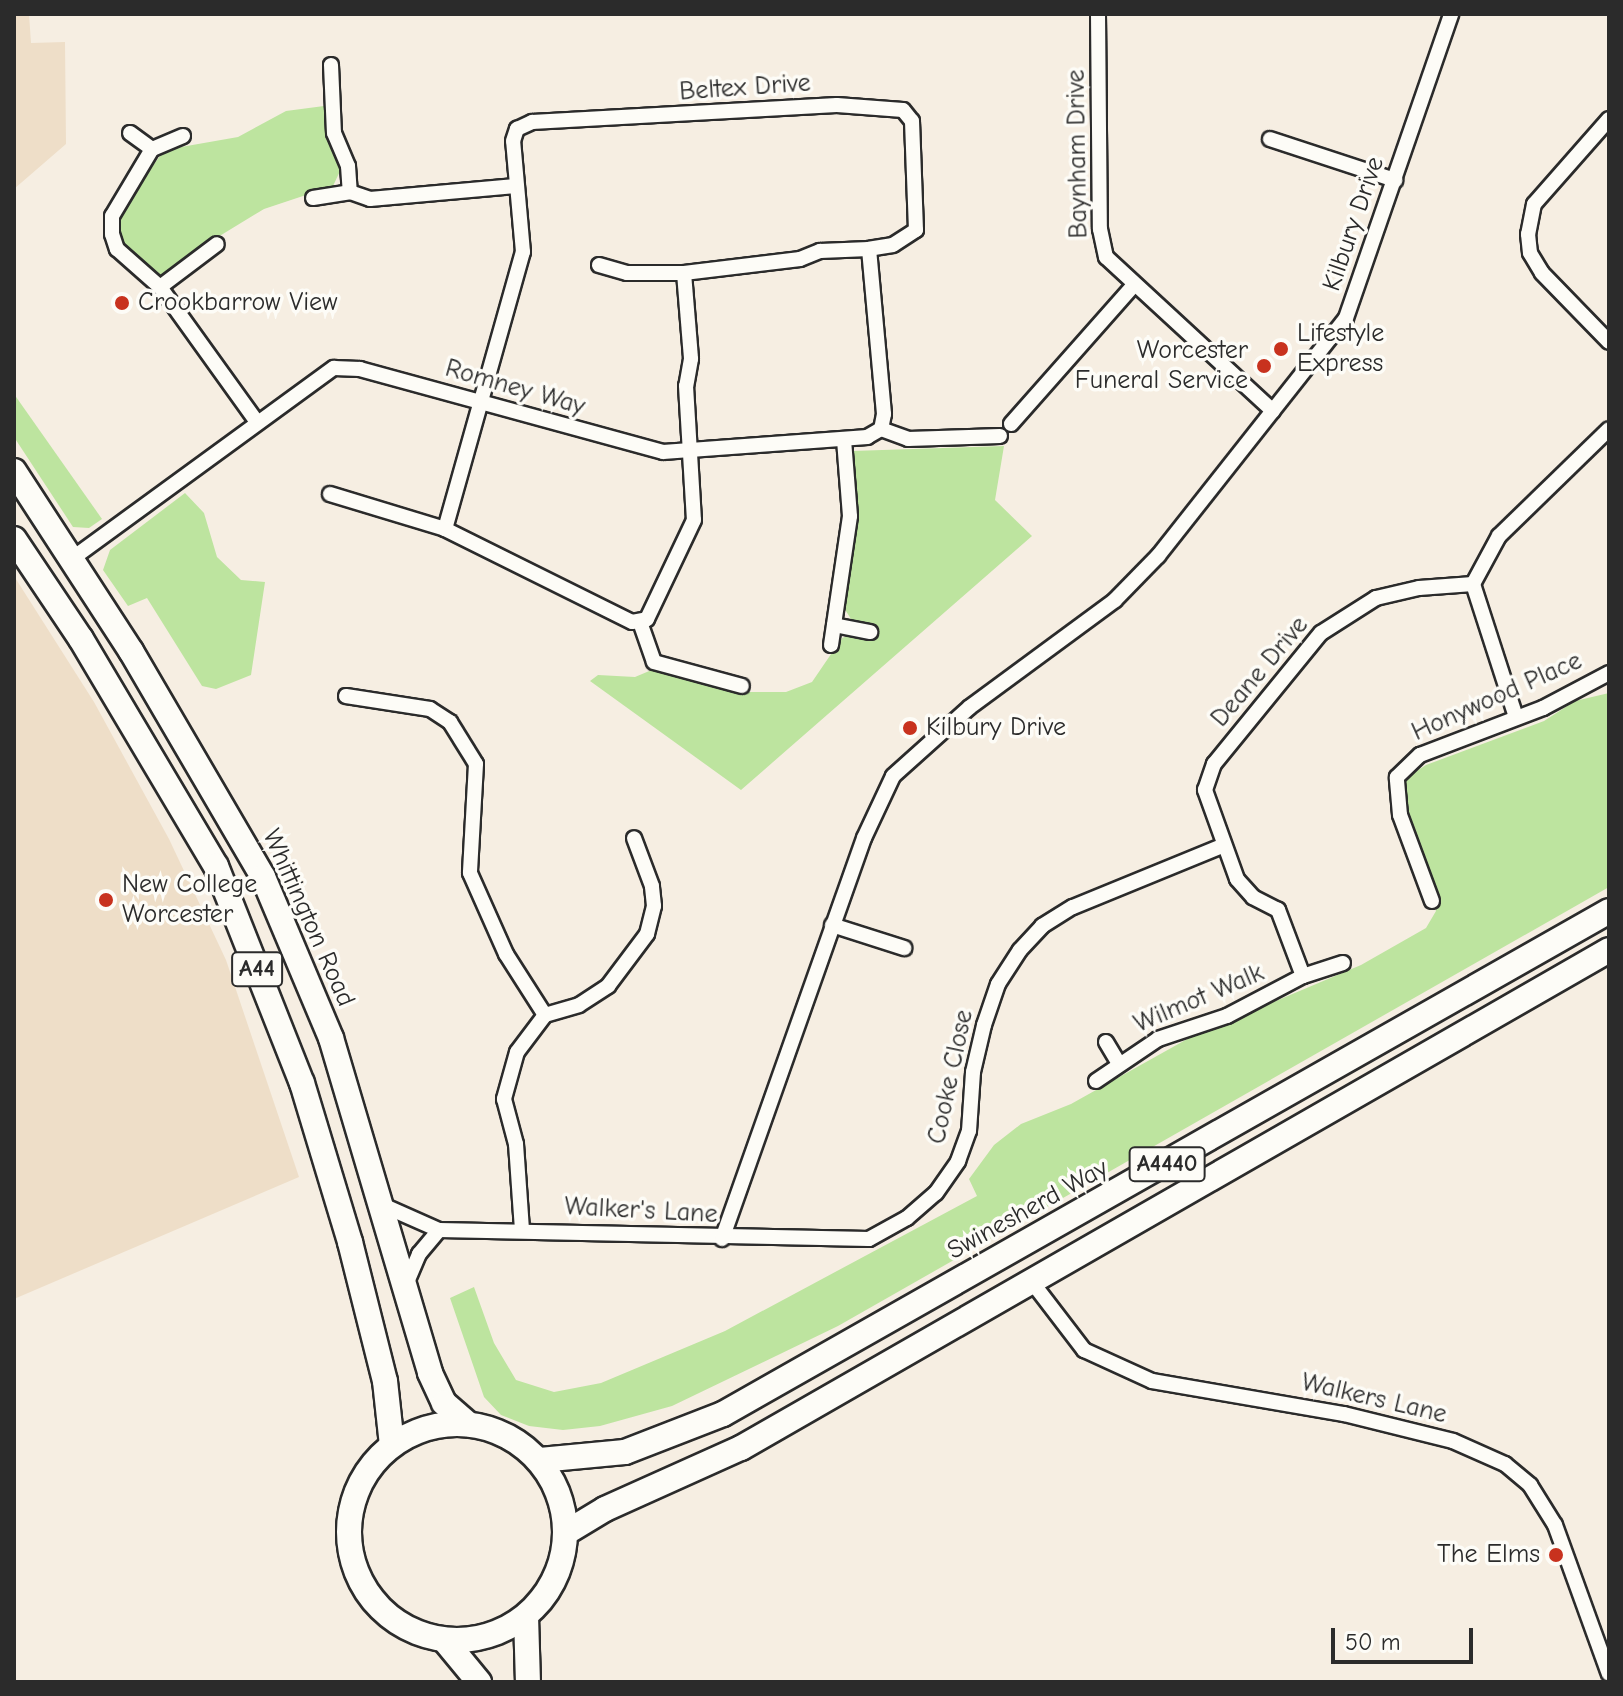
<!DOCTYPE html>
<style>
body{margin:0}
#map{position:relative;width:1623px;height:1696px;overflow:hidden;background:#f6eee2;font-family:"Comic Neue",sans-serif}
div>[style]{position:absolute}
.built>*{inset:0;background:#eedec8}
.green>*{inset:0;background:#bde49f}
.roads{filter:drop-shadow(2px 0 #2b2b2b) drop-shadow(-2px 0 #2b2b2b) drop-shadow(0 2px #2b2b2b) drop-shadow(0 -2px #2b2b2b)}
.minor>*{height:14px;margin:-7px;padding:0 7px;transform-origin:7px;border-radius:7px;background:#fdfcf7}
.primary>*{height:24px;margin:-12px;padding:0 12px;transform-origin:12px;border-radius:12px;background:#fdfcf7}
.trunk>*{height:24px;margin:-12px;padding:0 12px;transform-origin:12px;border-radius:12px;background:#fdfcf7}
.trunk>.ring{margin:-12px;padding:0;box-sizing:content-box;background:none;border:24px solid #fdfcf7;border-radius:50%}
.dots>*{width:22px;height:22px;translate:-50% -50%;box-sizing:border-box;border:4px solid #fdfcf7;border-radius:50%}
span{translate:-50% -50%;white-space:nowrap;text-align:center;line-height:1.15;-webkit-text-stroke:7px #fdfcf7;paint-order:stroke}
.shield-label span{padding:2px 6px;background:#fdfcf7;border:2px solid;border-radius:6px;-webkit-text-stroke-width:0}
.shield-label{font-size:24px;color:#2b2b2b;font-weight:700}
.street-label{font-size:26px;color:#2b2b2b}
.poi-label{font-size:26px;color:#2b2b2b}
.left{translate:0 -50%;text-align:left}
.right{translate:-100% -50%;text-align:right}
.frame{position:absolute;inset:0;border:16px solid #2b2b2b;pointer-events:none}
.scale{position:absolute;left:1331px;top:1628px;width:142px;height:36px;box-sizing:border-box;border:4px solid #2b2b2b;border-top:0;padding-left:10px;font-size:24px;line-height:28px;white-space:nowrap;color:#2b2b2b;-webkit-text-stroke:6px #fdfcf7;paint-order:stroke}
</style>
<div id="map">
<div class="built">
<div style="clip-path:polygon(14px 14px,29px 14px,31px 43px,65px 42px,66px 144px,14px 189px)"></div>
<div style="clip-path:polygon(14px 576px,94px 702px,169px 839px,226px 960px,299px 1177px,14px 1299px)"></div>
</div>
<div class="green">
<div style="clip-path:polygon(324px 106px,326px 136px,341px 169px,333px 186px,264px 209px,195px 251px,163px 278px,127px 249px,118px 232px,120px 213px,164px 150px,238px 137px,286px 111px)"></div>
<div style="clip-path:polygon(14px 394px,102px 519px,89px 528px,73px 527px,14px 437px)"></div>
<div style="clip-path:polygon(1004px 446px,995px 500px,1032px 536px,741px 790px,590px 681px,598px 675px,635px 677px,654px 669px,749px 692px,786px 692px,812px 682px,842px 638px,872px 626px,851px 619px,844px 608px,857px 522px,852px 451px)"></div>
<div style="clip-path:polygon(185px 493px,204px 513px,217px 557px,241px 580px,265px 582px,251px 675px,216px 689px,202px 686px,147px 598px,128px 606px,103px 570px,110px 550px)"></div>
<div style="clip-path:polygon(1609px 693px,1609px 887px,838px 1326px,672px 1406px,600px 1426px,563px 1430px,529px 1426px,501px 1415px,484px 1397px,450px 1298px,474px 1287px,494px 1343px,516px 1380px,554px 1392px,601px 1383px,725px 1331px,977px 1196px,969px 1179px,994px 1145px,1021px 1124px,1071px 1104px,1189px 1038px,1361px 965px,1426px 928px,1436px 911px,1399px 821px,1404px 779px,1426px 765px,1544px 721px,1575px 701px)"></div>
</div>
<div class="roads">
<div class="minor">
<div style="left:1098px;top:14px;width:215px;rotate:89.5deg"></div>
<div style="left:1100px;top:229px;width:29px;rotate:78deg"></div>
<div style="left:1106px;top:257px;width:227px;rotate:42.7deg"></div>
<div style="left:331px;top:65px;width:68px;rotate:87.5deg"></div>
<div style="left:334px;top:133px;width:36px;rotate:67deg"></div>
<div style="left:348px;top:166px;width:26px;rotate:86deg"></div>
<div style="left:350px;top:192px;width:21px;rotate:19deg"></div>
<div style="left:370px;top:199px;width:146px;rotate:-5.1deg"></div>
<div style="left:1609px;top:119px;width:113px;rotate:131.4deg"></div>
<div style="left:1534px;top:204px;width:31px;rotate:101deg"></div>
<div style="left:1528px;top:234px;width:19px;rotate:84deg"></div>
<div style="left:1530px;top:253px;width:23px;rotate:59deg"></div>
<div style="left:1542px;top:273px;width:96px;rotate:45.8deg"></div>
<div style="left:130px;top:133px;width:27px;rotate:36deg"></div>
<div style="left:183px;top:136px;width:34px;rotate:157deg"></div>
<div style="left:152px;top:149px;width:78px;rotate:120.8deg"></div>
<div style="left:112px;top:216px;width:18px;rotate:90deg"></div>
<div style="left:112px;top:234px;width:16px;rotate:72deg"></div>
<div style="left:117px;top:249px;width:57px;rotate:41.5deg"></div>
<div style="left:160px;top:287px;width:166px;rotate:54.3deg"></div>
<div style="left:1270px;top:139px;width:132px;rotate:18.2deg"></div>
<div style="left:313px;top:198px;width:37px;rotate:-9deg"></div>
<div style="left:599px;top:265px;width:29px;rotate:16deg"></div>
<div style="left:627px;top:273px;width:57px"></div>
<div style="left:684px;top:273px;width:117px;rotate:-6.9deg"></div>
<div style="left:800px;top:259px;width:22px;rotate:-22deg"></div>
<div style="left:820px;top:251px;width:49px;rotate:-2.3deg"></div>
<div style="left:684px;top:273px;width:86px;rotate:85.3deg"></div>
<div style="left:691px;top:359px;width:27px;rotate:100deg"></div>
<div style="left:686px;top:386px;width:134px;rotate:86.6deg"></div>
<div style="left:694px;top:520px;width:110px;rotate:115.4deg"></div>
<div style="left:647px;top:619px;width:15px;rotate:169deg"></div>
<div style="left:632px;top:622px;width:209px;rotate:-153.6deg"></div>
<div style="left:445px;top:529px;width:288px;rotate:-74.3deg"></div>
<div style="left:523px;top:252px;width:111px;rotate:-95.1deg"></div>
<div style="left:513px;top:141px;width:13px;rotate:-72deg"></div>
<div style="left:517px;top:129px;width:17px;rotate:-25deg"></div>
<div style="left:532px;top:122px;width:305px;rotate:-3.2deg"></div>
<div style="left:837px;top:105px;width:66px;rotate:4.3deg"></div>
<div style="left:903px;top:110px;width:14px;rotate:51deg"></div>
<div style="left:912px;top:121px;width:109px;rotate:87.9deg"></div>
<div style="left:916px;top:230px;width:27px;rotate:147deg"></div>
<div style="left:893px;top:245px;width:24px;rotate:171deg"></div>
<div style="left:869px;top:249px;width:166px;rotate:84.8deg"></div>
<div style="left:884px;top:414px;width:15px;rotate:101deg"></div>
<div style="left:160px;top:287px;width:71px;rotate:-37deg"></div>
<div style="left:1011px;top:424px;width:183px;rotate:-48.5deg"></div>
<div style="left:330px;top:494px;width:120px;rotate:16.9deg"></div>
<div style="left:73px;top:558px;width:323px;rotate:-36.1deg"></div>
<div style="left:334px;top:368px;width:26px;rotate:2deg"></div>
<div style="left:360px;top:369px;width:314px;rotate:15.3deg"></div>
<div style="left:663px;top:452px;width:205px;rotate:-4.2deg"></div>
<div style="left:867px;top:437px;width:16px;rotate:-30deg"></div>
<div style="left:881px;top:429px;width:29px;rotate:20deg"></div>
<div style="left:908px;top:439px;width:92px;rotate:-1.9deg"></div>
<div style="left:1473px;top:584px;width:140px;rotate:72.1deg"></div>
<div style="left:640px;top:622px;width:42px;rotate:70.7deg"></div>
<div style="left:654px;top:662px;width:91px;rotate:15.3deg"></div>
<div style="left:834px;top:625px;width:37px;rotate:11deg"></div>
<div style="left:831px;top:645px;width:130px;rotate:-81.6deg"></div>
<div style="left:850px;top:516px;width:77px;rotate:-94.5deg"></div>
<div style="left:346px;top:696px;width:85px;rotate:8.8deg"></div>
<div style="left:430px;top:709px;width:24px;rotate:33deg"></div>
<div style="left:450px;top:722px;width:49px;rotate:58.2deg"></div>
<div style="left:476px;top:764px;width:109px;rotate:93.2deg"></div>
<div style="left:470px;top:873px;width:89px;rotate:66deg"></div>
<div style="left:506px;top:954px;width:72px;rotate:57.4deg"></div>
<div style="left:545px;top:1015px;width:46px;rotate:127.1deg"></div>
<div style="left:517px;top:1052px;width:49px;rotate:105.5deg"></div>
<div style="left:504px;top:1099px;width:47px;rotate:75.1deg"></div>
<div style="left:516px;top:1144px;width:85px;rotate:86deg"></div>
<div style="left:1432px;top:901px;width:92px;rotate:-110.4deg"></div>
<div style="left:1400px;top:815px;width:38px;rotate:-95deg"></div>
<div style="left:1397px;top:777px;width:32px;rotate:-44deg"></div>
<div style="left:1420px;top:755px;width:132px;rotate:-20.9deg"></div>
<div style="left:1543px;top:708px;width:75px;rotate:-27.9deg"></div>
<div style="left:832px;top:925px;width:76px;rotate:17.7deg"></div>
<div style="left:1303px;top:976px;width:71px;rotate:-110.7deg"></div>
<div style="left:1278px;top:910px;width:28px;rotate:-153deg"></div>
<div style="left:1253px;top:897px;width:24px;rotate:-132deg"></div>
<div style="left:1237px;top:879px;width:95px;rotate:-109.8deg"></div>
<div style="left:1205px;top:790px;width:28px;rotate:-71deg"></div>
<div style="left:1214px;top:764px;width:169px;rotate:-50.8deg"></div>
<div style="left:1321px;top:633px;width:65px;rotate:-32.5deg"></div>
<div style="left:1376px;top:598px;width:44px;rotate:-13.1deg"></div>
<div style="left:1419px;top:588px;width:54px;rotate:-4.2deg"></div>
<div style="left:1473px;top:584px;width:55px;rotate:-61.6deg"></div>
<div style="left:1499px;top:536px;width:153px;rotate:-44.2deg"></div>
<div style="left:545px;top:1015px;width:35px;rotate:-16deg"></div>
<div style="left:579px;top:1005px;width:35px;rotate:-33deg"></div>
<div style="left:608px;top:986px;width:65px;rotate:-53.1deg"></div>
<div style="left:647px;top:934px;width:29px;rotate:-76deg"></div>
<div style="left:654px;top:906px;width:20px;rotate:-96deg"></div>
<div style="left:652px;top:886px;width:51px;rotate:-110.6deg"></div>
<div style="left:1106px;top:1042px;width:26px;rotate:59deg"></div>
<div style="left:1096px;top:1081px;width:75px;rotate:-34.1deg"></div>
<div style="left:1158px;top:1039px;width:73px;rotate:-18.4deg"></div>
<div style="left:1227px;top:1016px;width:86px;rotate:-27.8deg"></div>
<div style="left:1303px;top:976px;width:42px;rotate:-18deg"></div>
<div style="left:380px;top:1204px;width:64px;rotate:23.8deg"></div>
<div style="left:439px;top:1230px;width:430px;rotate:1.2deg"></div>
<div style="left:869px;top:1239px;width:43px;rotate:-28.9deg"></div>
<div style="left:907px;top:1218px;width:38px;rotate:-41deg"></div>
<div style="left:936px;top:1193px;width:39px;rotate:-55deg"></div>
<div style="left:958px;top:1161px;width:32px;rotate:-70deg"></div>
<div style="left:969px;top:1131px;width:59px;rotate:-86.1deg"></div>
<div style="left:973px;top:1072px;width:48px;rotate:-76.8deg"></div>
<div style="left:984px;top:1025px;width:43px;rotate:-71.1deg"></div>
<div style="left:998px;top:984px;width:40px;rotate:-57.1deg"></div>
<div style="left:1020px;top:950px;width:33px;rotate:-47deg"></div>
<div style="left:1042px;top:926px;width:36px;rotate:-32deg"></div>
<div style="left:1073px;top:907px;width:163px;rotate:-22.3deg"></div>
<div style="left:722px;top:1239px;width:425px;rotate:-70.5deg"></div>
<div style="left:864px;top:838px;width:68px;rotate:-64.9deg"></div>
<div style="left:893px;top:776px;width:103px;rotate:-41.9deg"></div>
<div style="left:970px;top:707px;width:180px;rotate:-36.4deg"></div>
<div style="left:1115px;top:600px;width:62px;rotate:-45.7deg"></div>
<div style="left:1158px;top:556px;width:303px;rotate:-51.7deg"></div>
<div style="left:1346px;top:318px;width:322px;rotate:-70.9deg"></div>
<div style="left:1032px;top:1282px;width:86px;rotate:52.6deg"></div>
<div style="left:1084px;top:1350px;width:75px;rotate:24.5deg"></div>
<div style="left:1152px;top:1381px;width:195px;rotate:9.8deg"></div>
<div style="left:1344px;top:1414px;width:112px;rotate:13.9deg"></div>
<div style="left:1453px;top:1441px;width:57px;rotate:23.9deg"></div>
<div style="left:1505px;top:1464px;width:33px;rotate:40deg"></div>
<div style="left:1530px;top:1485px;width:47px;rotate:58deg"></div>
<div style="left:1555px;top:1525px;width:158px;rotate:70.1deg"></div>
<div style="left:405px;top:1287px;width:36px;rotate:-67deg"></div>
<div style="left:419px;top:1254px;width:31px;rotate:-50deg"></div>
</div>
<div class="primary">
<div style="left:14px;top:471px;width:215px;rotate:57deg"></div>
<div style="left:131px;top:651px;width:262px;rotate:59.7deg"></div>
<div style="left:263px;top:877px;width:175px;rotate:67.1deg"></div>
<div style="left:331px;top:1038px;width:349px;rotate:73.5deg"></div>
<div style="left:430px;top:1373px;width:33px;rotate:65deg"></div>
<div style="left:444px;top:1403px;width:32px;rotate:41deg"></div>
<div style="left:14px;top:539px;width:120px;rotate:56.2deg"></div>
<div style="left:81px;top:639px;width:264px;rotate:59.3deg"></div>
<div style="left:216px;top:866px;width:233px;rotate:68.4deg"></div>
<div style="left:302px;top:1083px;width:166px;rotate:73.2deg"></div>
<div style="left:350px;top:1242px;width:143px;rotate:75.9deg"></div>
<div style="left:385px;top:1381px;width:64px;rotate:83.8deg"></div>
</div>
<div class="trunk">
<div class="ring" style="left:349px;top:1424px;width:192px;height:192px"></div>
<div style="left:540px;top:1460px;width:85px;rotate:-5.4deg"></div>
<div style="left:625px;top:1452px;width:105px;rotate:-21.2deg"></div>
<div style="left:723px;top:1414px;width:1019px;rotate:-29.58deg"></div>
<div style="left:567px;top:1532px;width:44px;rotate:-31.2deg"></div>
<div style="left:605px;top:1509px;width:149px;rotate:-24.2deg"></div>
<div style="left:741px;top:1448px;width:1001px;rotate:-29.84deg"></div>
<div style="left:526px;top:1616px;width:66px;rotate:88.3deg"></div>
<div style="left:446px;top:1642px;width:52px;rotate:50.5deg"></div>
</div>
</div>
<div class="dots">
<div style="left:122px;top:303px;background:#c8321e"></div>
<div style="left:1281px;top:349px;background:#c8321e"></div>
<div style="left:1264px;top:366px;background:#c8321e"></div>
<div style="left:910px;top:728px;background:#c8321e"></div>
<div style="left:106px;top:900px;background:#c8321e"></div>
<div style="left:1556px;top:1555px;background:#c8321e"></div>
</div>
<div class="shield-label">
<span style="left:257px;top:969px">A44</span>
<span style="left:1167px;top:1164px">A4440</span>
</div>
<div class="street-label">
<span style="left:745px;top:88px;rotate:-4deg">Beltex Drive</span>
<span style="left:1078px;top:154px;rotate:-91deg">Baynham Drive</span>
<span style="left:1354px;top:224px;rotate:-71deg">Kilbury Drive</span>
<span style="left:515px;top:388px;rotate:16deg">Romney Way</span>
<span style="left:1260px;top:672px;rotate:-50deg">Deane Drive</span>
<span style="left:1497px;top:697px;rotate:-24deg">Honywood Place</span>
<span style="left:308px;top:918px;rotate:66deg">Whittington Road</span>
<span style="left:1199px;top:999px;rotate:-23deg">Wilmot Walk</span>
<span style="left:951px;top:1077px;rotate:-78deg">Cooke Close</span>
<span style="left:1028px;top:1210px;rotate:-29deg">Swinesherd Way</span>
<span style="left:641px;top:1211px;rotate:3deg">Walker's Lane</span>
<span style="left:1374px;top:1399px;rotate:13deg">Walkers Lane</span>
</div>
<div class="poi-label">
<span class="left" style="left:138px;top:303px">Crookbarrow View</span>
<span class="left" style="left:1297px;top:349px">Lifestyle<br>Express</span>
<span class="right" style="left:1248px;top:366px">Worcester<br>Funeral Service</span>
<span class="left" style="left:926px;top:728px">Kilbury Drive</span>
<span class="left" style="left:122px;top:900px">New College<br>Worcester</span>
<span class="right" style="left:1540px;top:1555px">The Elms</span>
</div>
<div class="frame"></div>
<div class="scale">50 m</div>
</div>
